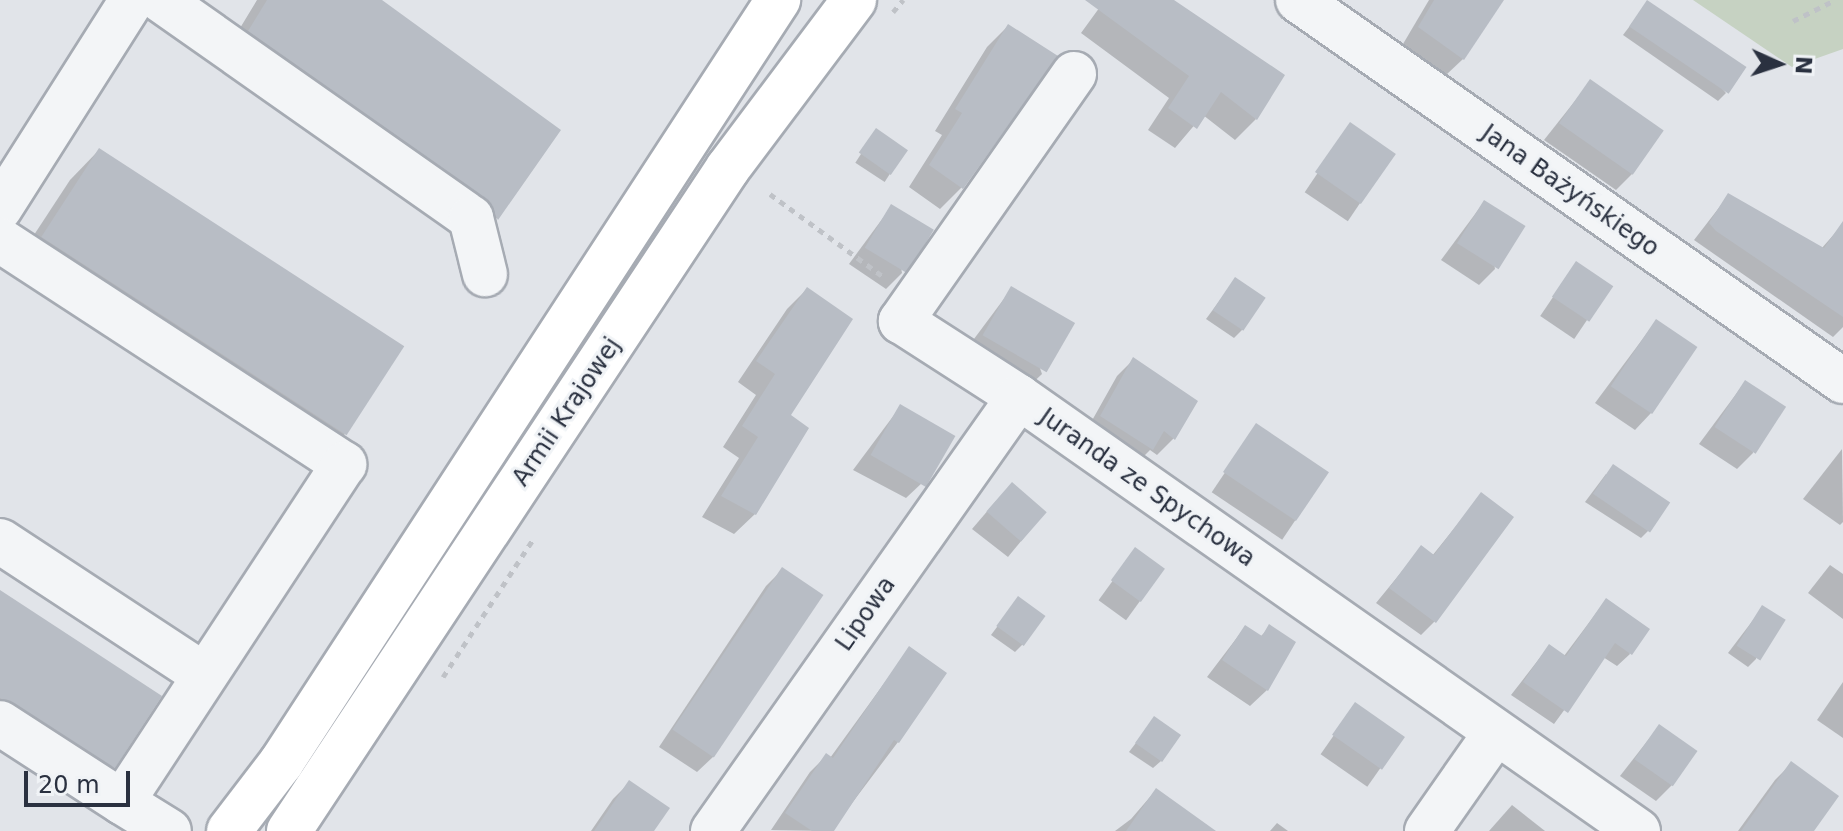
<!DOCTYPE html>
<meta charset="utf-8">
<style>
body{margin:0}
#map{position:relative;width:1843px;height:831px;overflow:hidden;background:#e1e4e9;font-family:"DejaVu Sans",sans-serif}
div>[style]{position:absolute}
.green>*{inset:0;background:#c6d2c2}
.shadow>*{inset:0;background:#0003;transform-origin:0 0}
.building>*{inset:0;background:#b8bdc5;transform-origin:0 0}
.path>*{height:5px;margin-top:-2.5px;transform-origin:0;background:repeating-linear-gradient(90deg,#bfc2c7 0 6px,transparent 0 12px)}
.roads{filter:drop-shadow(2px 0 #a6abb3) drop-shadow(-2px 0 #a6abb3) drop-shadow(0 2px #a6abb3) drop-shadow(0 -2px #a6abb3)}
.minor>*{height:44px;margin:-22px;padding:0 22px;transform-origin:22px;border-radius:22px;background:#f3f5f7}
.major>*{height:44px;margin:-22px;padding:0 22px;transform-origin:22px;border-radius:22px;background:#fff}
span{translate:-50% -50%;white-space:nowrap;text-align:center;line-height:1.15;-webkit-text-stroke:6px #f0f3f6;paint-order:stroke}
.street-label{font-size:24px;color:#2a3140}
.north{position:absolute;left:1739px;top:24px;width:80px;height:80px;-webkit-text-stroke:6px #f0f3f6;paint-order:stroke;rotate:93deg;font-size:22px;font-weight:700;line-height:32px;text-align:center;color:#2a3140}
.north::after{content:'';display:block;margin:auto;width:28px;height:36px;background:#2a3140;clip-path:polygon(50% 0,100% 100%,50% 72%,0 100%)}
.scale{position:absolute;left:24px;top:771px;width:106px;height:36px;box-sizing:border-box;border:4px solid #2a3140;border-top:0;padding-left:10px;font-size:24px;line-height:28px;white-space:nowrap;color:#2a3140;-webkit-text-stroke:6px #f0f3f6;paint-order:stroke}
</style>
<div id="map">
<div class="green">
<div style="clip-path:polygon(1693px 0,1843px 0,1843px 49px,1792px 67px)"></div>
</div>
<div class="shadow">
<div style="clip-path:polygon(257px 0,379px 0,558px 130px,496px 219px,467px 248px,456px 227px,220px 61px)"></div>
<div style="clip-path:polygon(1105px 0,1167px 0,1256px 119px,1235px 140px,1203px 115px,1175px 148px,1148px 130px,1169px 98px,1081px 33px)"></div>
<div style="clip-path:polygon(1429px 0,1477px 0,1463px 59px,1446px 75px,1403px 44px)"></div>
<div style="clip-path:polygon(1648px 2px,1726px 93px,1718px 101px,1623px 35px)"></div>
<div style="clip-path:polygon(1008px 26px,961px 188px,940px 209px,909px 187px,942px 135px,935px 131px,987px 47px)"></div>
<div style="clip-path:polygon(1590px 82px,1633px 173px,1616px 190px,1544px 140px)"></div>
<div style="left:1350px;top:125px;width:52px;height:81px;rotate:34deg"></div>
<div style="left:876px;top:131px;width:35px;height:38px;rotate:33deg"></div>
<div style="clip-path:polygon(99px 150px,345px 434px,315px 464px,13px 267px,70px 180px)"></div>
<div style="clip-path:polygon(1728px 196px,1821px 249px,1843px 224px,1843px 327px,1833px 337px,1694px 240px)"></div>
<div style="clip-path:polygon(1484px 202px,1495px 269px,1479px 285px,1441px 260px)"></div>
<div style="clip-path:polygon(891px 207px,902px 273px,886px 289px,849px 264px)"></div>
<div style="left:1576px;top:263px;width:41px;height:64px;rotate:34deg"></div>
<div style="clip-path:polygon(1235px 280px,1242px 330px,1234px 338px,1206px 319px)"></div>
<div style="clip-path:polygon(1012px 288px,1042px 374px,1025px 390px,965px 351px)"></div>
<div style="clip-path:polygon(807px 289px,788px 415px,755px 514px,734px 534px,702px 517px,739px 458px,723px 447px,756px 395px,738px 382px,787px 309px)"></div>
<div style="clip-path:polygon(1656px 321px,1651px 413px,1635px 430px,1595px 403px)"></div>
<div style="clip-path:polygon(1133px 360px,1195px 402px,1173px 439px,1157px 455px,1150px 450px,1135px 465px,1085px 433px,1117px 376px)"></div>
<div style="clip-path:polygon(1745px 382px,1753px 453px,1737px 469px,1699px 444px)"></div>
<div style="clip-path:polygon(900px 407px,923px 482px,906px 498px,853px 470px)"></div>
<div style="left:1257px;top:425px;width:85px;height:81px;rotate:34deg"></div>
<div style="clip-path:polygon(1842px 449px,1843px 522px,1840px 525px,1803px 499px)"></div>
<div style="clip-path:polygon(1606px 474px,1649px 530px,1641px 538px,1585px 502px)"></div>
<div style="clip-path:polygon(1481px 495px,1434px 622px,1421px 635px,1376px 603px,1421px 548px,1432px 556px)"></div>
<div style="clip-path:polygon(996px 501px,1045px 512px,1008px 557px,972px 529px)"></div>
<div style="left:1135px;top:550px;width:34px;height:62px;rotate:36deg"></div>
<div style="clip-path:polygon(1830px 565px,1843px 574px,1843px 619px,1808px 593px)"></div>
<div style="clip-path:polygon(782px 570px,714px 756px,697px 772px,659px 747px,766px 586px)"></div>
<div style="clip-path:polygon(0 592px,113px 766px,84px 796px,0 741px)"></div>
<div style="clip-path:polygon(1018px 599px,1023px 644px,1015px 652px,991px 635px)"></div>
<div style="clip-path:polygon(1606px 600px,1630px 654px,1617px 666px,1603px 657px,1554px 724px,1511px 695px,1549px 646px,1564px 656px)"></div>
<div style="clip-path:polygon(1763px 607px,1756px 659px,1748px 667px,1728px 653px)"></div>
<div style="clip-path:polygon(1245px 627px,1260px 637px,1270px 627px,1267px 690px,1250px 706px,1207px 677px)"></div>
<div style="clip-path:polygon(909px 649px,898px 742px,831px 831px,771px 830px,810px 772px,826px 756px,830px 758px)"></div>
<div style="clip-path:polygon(1843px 682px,1843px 738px,1817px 720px)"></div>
<div style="left:1355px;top:705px;width:57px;height:60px;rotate:35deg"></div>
<div style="clip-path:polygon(1154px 719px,1161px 761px,1153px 768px,1129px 752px)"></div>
<div style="clip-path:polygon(1659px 726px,1672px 785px,1656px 801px,1620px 776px)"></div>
<div style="clip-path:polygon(1791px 764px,1812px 831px,1738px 831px,1775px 780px)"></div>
<div style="clip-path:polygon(629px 783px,652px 831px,591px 831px,613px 799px)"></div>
<div style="clip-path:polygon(1156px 790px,1195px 831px,1115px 831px,1131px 819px)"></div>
<div style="clip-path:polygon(1512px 805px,1545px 831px,1489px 831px)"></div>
<div style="clip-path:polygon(1277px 823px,1288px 831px,1270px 831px)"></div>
</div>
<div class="building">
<div style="clip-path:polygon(267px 0,382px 0,561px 130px,498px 220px,485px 198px,248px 31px)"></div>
<div style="clip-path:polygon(1085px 0,1174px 0,1285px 75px,1257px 120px,1221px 92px,1197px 129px,1168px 108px,1189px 76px)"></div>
<div style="clip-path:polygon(1434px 0,1504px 0,1464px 60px,1418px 27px)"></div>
<div style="left:1647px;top:0;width:120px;height:32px;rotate:34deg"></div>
<div style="clip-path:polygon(1008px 24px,1058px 56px,963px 189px,929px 165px,962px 113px,955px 109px)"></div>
<div style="left:1590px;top:79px;width:90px;height:54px;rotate:35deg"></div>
<div style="left:1350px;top:122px;width:56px;height:61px;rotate:35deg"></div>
<div style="left:876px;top:128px;width:39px;height:30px;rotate:35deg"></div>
<div style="left:99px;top:148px;width:364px;height:106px;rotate:33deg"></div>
<div style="clip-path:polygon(1728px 193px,1824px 248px,1843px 221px,1843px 317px,1716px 231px,1709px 223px)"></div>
<div style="left:1484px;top:200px;width:49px;height:51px;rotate:32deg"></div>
<div style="left:891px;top:204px;width:50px;height:51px;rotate:31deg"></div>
<div style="left:1576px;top:261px;width:45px;height:43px;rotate:34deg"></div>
<div style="left:1235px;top:277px;width:37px;height:40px;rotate:34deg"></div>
<div style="left:1011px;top:286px;width:74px;height:57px;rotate:30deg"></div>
<div style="clip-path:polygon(807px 287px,853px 319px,791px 415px,809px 428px,756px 515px,721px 496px,758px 437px,742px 426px,775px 374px,756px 361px)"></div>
<div style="left:1656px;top:319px;width:50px;height:81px;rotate:34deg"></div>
<div style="clip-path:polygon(1133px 357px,1198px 401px,1175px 440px,1164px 431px,1153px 450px,1100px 416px)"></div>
<div style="left:1745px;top:380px;width:49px;height:56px;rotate:33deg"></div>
<div style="left:900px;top:404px;width:64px;height:59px;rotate:30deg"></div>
<div style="left:1256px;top:423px;width:88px;height:59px;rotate:34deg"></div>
<div style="left:1613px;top:464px;width:69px;height:36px;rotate:34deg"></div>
<div style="left:1012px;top:482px;width:46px;height:39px;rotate:41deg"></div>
<div style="clip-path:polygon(1481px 492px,1514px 517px,1436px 623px,1389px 588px,1421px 545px,1434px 555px)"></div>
<div style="left:1135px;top:547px;width:37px;height:41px;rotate:36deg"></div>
<div style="left:782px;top:567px;width:50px;height:196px;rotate:34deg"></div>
<div style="clip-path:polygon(0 590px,162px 696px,115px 768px,0 698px)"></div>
<div style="left:1018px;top:596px;width:34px;height:37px;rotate:36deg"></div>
<div style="clip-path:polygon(1606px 598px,1650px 629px,1632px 655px,1615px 643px,1568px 713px,1523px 682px,1549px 644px,1566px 656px)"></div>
<div style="left:1762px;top:605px;width:28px;height:48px;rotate:32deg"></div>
<div style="clip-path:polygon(1269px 624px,1296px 642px,1268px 691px,1222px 660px,1245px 625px,1262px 636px)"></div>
<div style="clip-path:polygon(909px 646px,947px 673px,899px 743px,894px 740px,834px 831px,812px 831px,785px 813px,826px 753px,833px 758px)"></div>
<div style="left:1355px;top:702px;width:61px;height:40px;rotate:35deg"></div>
<div style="left:1154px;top:716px;width:33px;height:33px;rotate:35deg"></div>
<div style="left:1659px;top:724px;width:47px;height:43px;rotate:35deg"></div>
<div style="clip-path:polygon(1791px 761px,1839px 796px,1814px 831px,1741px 831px)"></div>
<div style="clip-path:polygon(629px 780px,670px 808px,654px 831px,594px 831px)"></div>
<div style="clip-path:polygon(1156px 788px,1216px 831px,1126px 831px)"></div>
</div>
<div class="path">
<div style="left:893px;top:12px;width:16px;rotate:-50deg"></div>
<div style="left:1793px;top:21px;width:47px;rotate:-26.6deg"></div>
<div style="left:770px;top:194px;width:142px;rotate:36.1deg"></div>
<div style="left:443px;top:677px;width:166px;rotate:-56.8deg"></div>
</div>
<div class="roads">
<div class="minor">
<div style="left:161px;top:0;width:379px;rotate:35.1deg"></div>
<div style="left:471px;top:218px;width:58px;rotate:76deg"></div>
<div style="left:1298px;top:0;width:665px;rotate:34.96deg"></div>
<div style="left:1074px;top:74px;width:302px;rotate:125deg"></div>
<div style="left:901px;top:321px;width:140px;rotate:32.8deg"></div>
<div style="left:1019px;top:397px;width:756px;rotate:35.04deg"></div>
<div style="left:0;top:208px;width:246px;rotate:-57.6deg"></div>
<div style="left:0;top:240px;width:411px;rotate:33.1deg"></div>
<div style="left:344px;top:464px;width:404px;rotate:123.3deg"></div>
<div style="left:122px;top:802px;width:145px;rotate:-147.1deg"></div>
<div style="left:0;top:541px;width:244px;rotate:33.3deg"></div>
<div style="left:122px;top:802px;width:55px;rotate:31.7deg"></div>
<div style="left:713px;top:831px;width:531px;rotate:-54.81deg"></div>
<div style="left:1427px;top:831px;width:118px;rotate:-55deg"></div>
</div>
<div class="major">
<div style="left:229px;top:831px;width:86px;rotate:-52.6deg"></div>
<div style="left:281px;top:763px;width:911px;rotate:-56.92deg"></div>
<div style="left:289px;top:831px;width:795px;rotate:-56.49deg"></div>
<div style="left:728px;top:168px;width:210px;rotate:-53.1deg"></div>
</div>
</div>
<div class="street-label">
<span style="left:1570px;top:191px;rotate:35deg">Jana Bażyńskiego</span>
<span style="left:567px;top:412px;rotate:-56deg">Armii Krajowej</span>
<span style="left:1147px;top:488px;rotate:35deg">Juranda ze Spychowa</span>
<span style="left:866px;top:614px;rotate:-55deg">Lipowa</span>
</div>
<div class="north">N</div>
<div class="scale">20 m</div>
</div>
